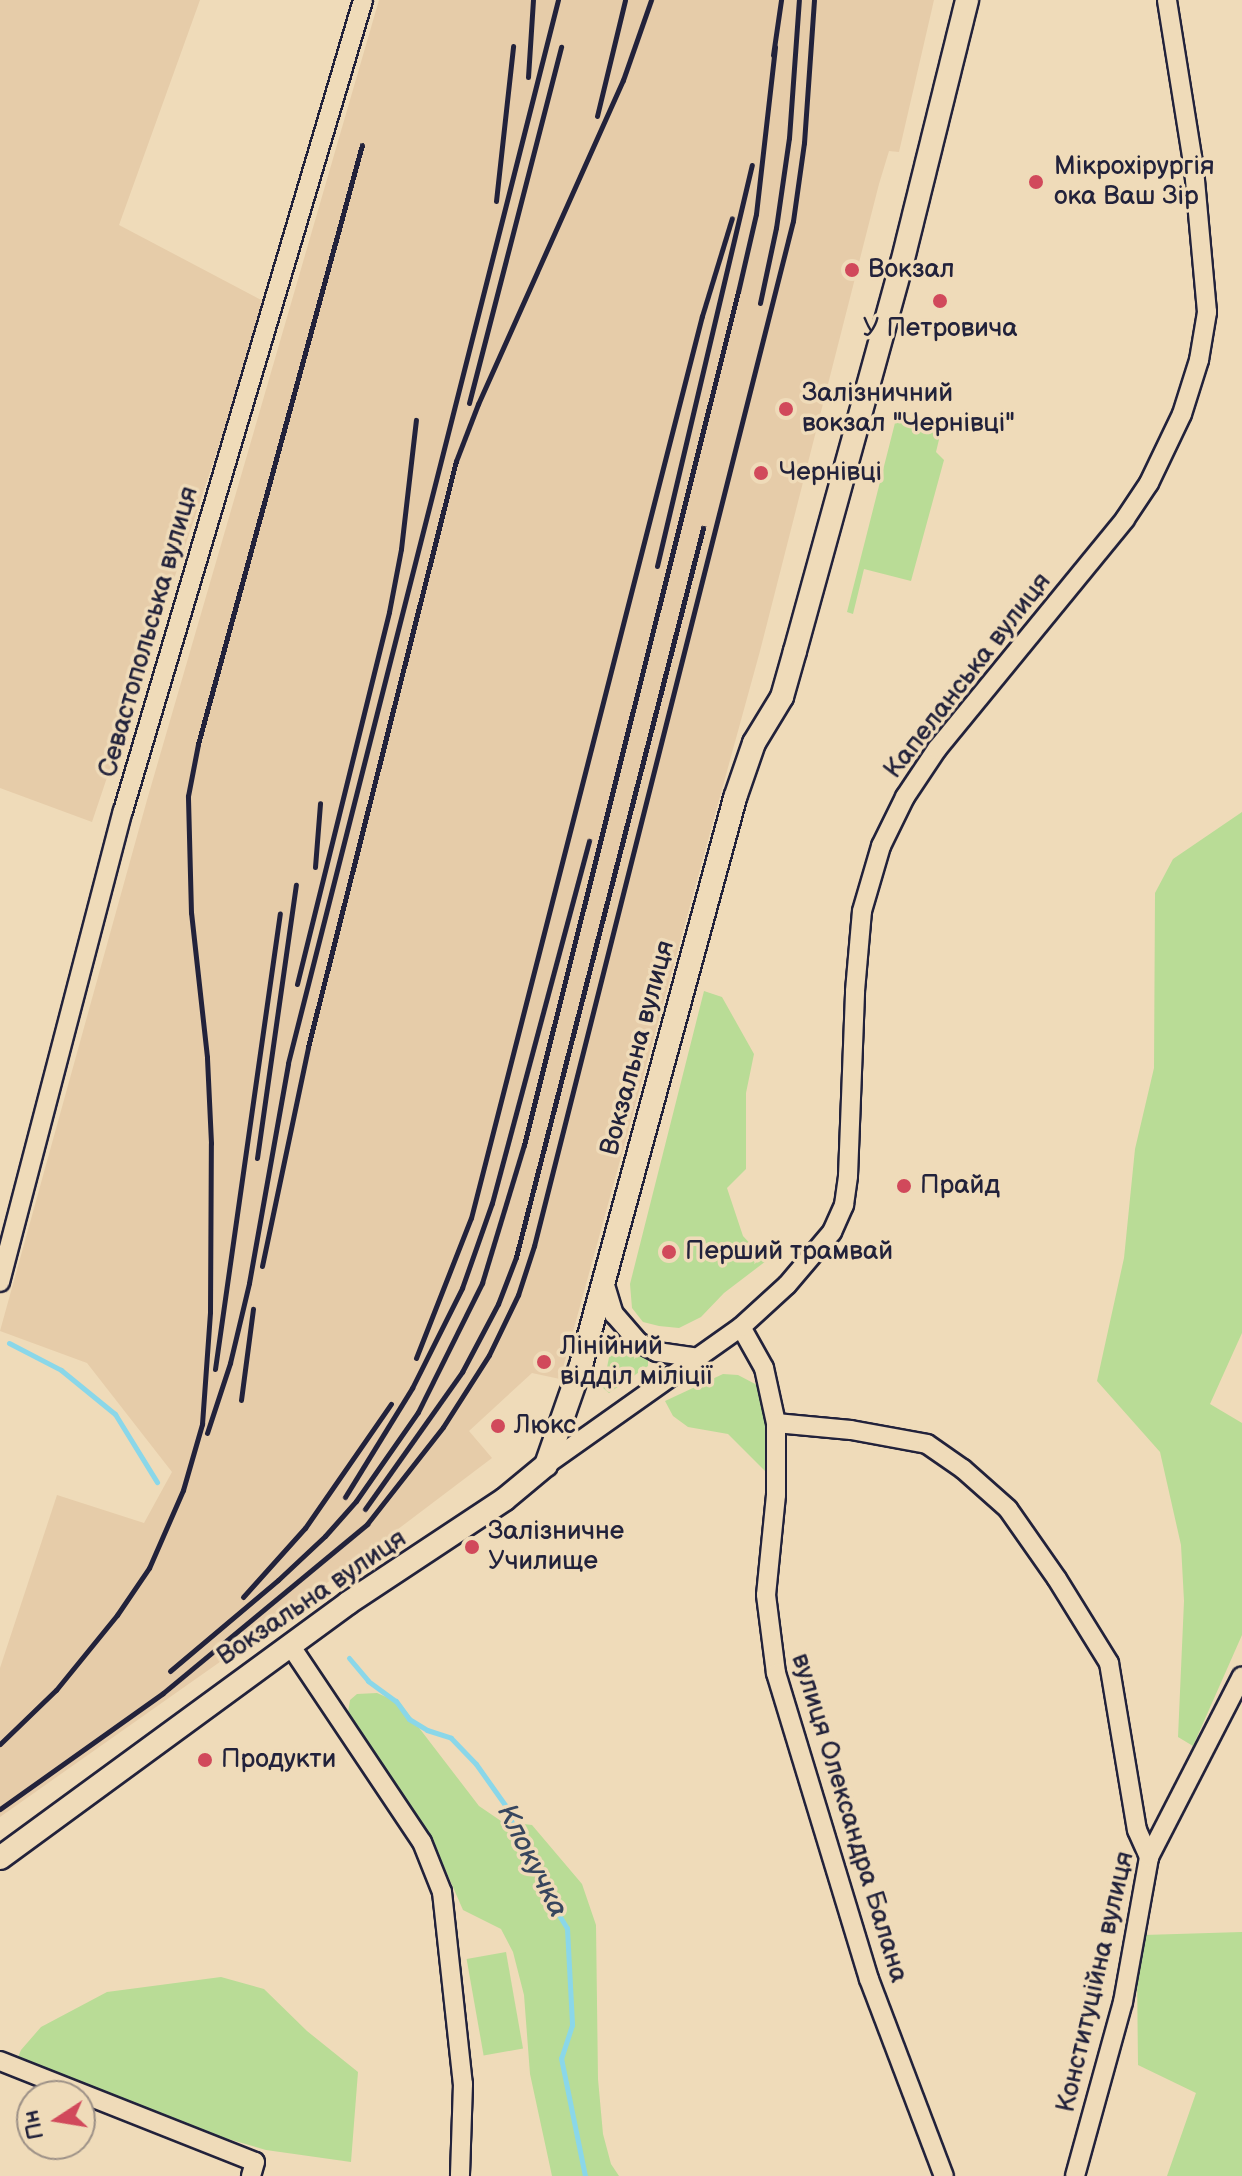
<!DOCTYPE html>
<meta charset="utf-8">
<style>
body{margin:0}
#map{position:relative;width:1242px;height:2176px;overflow:hidden;background:#efdbb9;font-family:"Balsamiq Sans",sans-serif}
div>[style]{position:absolute}
.built>*{inset:0;background:#e6cca9}
.green>*{inset:0;background:#b9dc96;transform-origin:0 0}
.stream>*{height:5px;margin:-2.5px;padding:0 2.5px;transform-origin:2.5px;border-radius:2.5px;background:#8ad7e9}
.roads{filter:drop-shadow(2px 0 #22223b) drop-shadow(-2px 0 #22223b) drop-shadow(0 2px #22223b) drop-shadow(0 -2px #22223b)}
.minor>*{height:18px;margin:-9px;padding:0 9px;transform-origin:9px;border-radius:9px;background:#efdbb9}
.major>*{height:22px;margin:-11px;padding:0 11px;transform-origin:11px;border-radius:11px;background:#efdbb9}
.rail>*{height:5px;margin:-2.5px;padding:0 2.5px;transform-origin:2.5px;border-radius:2.5px;background:#22223b}
.dots>*{width:22px;height:22px;translate:-50% -50%;box-sizing:border-box;border:4px solid #efdbb9;border-radius:50%}
span{translate:-50% -50%;white-space:nowrap;text-align:center;line-height:1.15;-webkit-text-stroke:7px #efdbb9;paint-order:stroke}
.poi-label{font-size:26px;color:#22223b}
.left{translate:0 -50%;text-align:left}
.street-label{font-size:26px;color:#22223b}
.water-label{font-size:28px;color:#37465e;font-style:italic}
.north{position:absolute;left:16px;top:2080px;width:80px;height:80px;box-sizing:border-box;background:#efdbb9;border:2px solid #9d9187;border-radius:50%;rotate:258deg;font-size:22px;font-weight:700;line-height:32px;text-align:center;color:#22223b}
.north::after{content:'';display:block;margin:auto;width:28px;height:36px;background:#d1495b;clip-path:polygon(50% 0,100% 100%,50% 72%,0 100%)}
</style>
<div id="map">
<div class="built">
<div style="clip-path:polygon(0 0,200px 0,119px 225px,267px 303px,92px 822px,0 788px)"></div>
<div style="clip-path:polygon(379px 0,934px 0,899px 152px,889px 151px,879px 184px,760px 651px,560px 1379px,532px 1373px,469px 1431px,492px 1458px,258px 1635px,0 1817px,0 1668px,57px 1495px,144px 1523px,172px 1472px,87px 1363px,0 1331px,147px 800px)"></div>
</div>
<div class="green">
<div style="clip-path:polygon(897px 415px,942px 427px,936px 452px,944px 460px,911px 581px,864px 569px,853px 614px,847px 612px)"></div>
<div style="clip-path:polygon(1242px 812px,1242px 1333px,1210px 1404px,1242px 1423px,1242px 1635px,1193px 1746px,1178px 1737px,1184px 1601px,1181px 1545px,1160px 1452px,1097px 1381px,1124px 1258px,1135px 1149px,1154px 1068px,1155px 893px,1173px 859px)"></div>
<div style="clip-path:polygon(704px 991px,722px 997px,754px 1054px,746px 1093px,746px 1169px,727px 1188px,743px 1236px,766px 1261px,724px 1293px,701px 1317px,679px 1328px,659px 1326px,643px 1322px,632px 1308px,630px 1284px)"></div>
<div style="clip-path:polygon(620px 1338px,648px 1358px,648px 1366px,609px 1393px,603px 1388px,612px 1342px)"></div>
<div style="clip-path:polygon(723px 1374px,738px 1375px,759px 1386px,768px 1424px,766px 1472px,728px 1434px,688px 1427px,673px 1416px,665px 1401px)"></div>
<div style="clip-path:polygon(377px 1693px,400px 1703px,479px 1806px,501px 1821px,532px 1825px,582px 1884px,596px 1925px,598px 2079px,603px 2134px,611px 2164px,619px 2176px,552px 2176px,530px 2074px,524px 1995px,513px 1952px,501px 1929px,463px 1910px,431px 1837px,348px 1713px,350px 1700px,357px 1694px)"></div>
<div style="clip-path:polygon(1242px 1932px,1242px 2176px,1167px 2176px,1196px 2093px,1138px 2065px,1137px 1971px,1144px 1935px)"></div>
<div style="left:506px;top:1952px;width:98px;height:40px;rotate:80deg"></div>
<div style="clip-path:polygon(221px 1977px,264px 1989px,307px 2031px,358px 2072px,351px 2162px,266px 2150px,183px 2126px,15px 2064px,21px 2050px,41px 2027px,107px 1992px)"></div>
</div>
<div class="stream">
<div style="left:9px;top:1343px;width:59px;rotate:27.4deg"></div>
<div style="left:61px;top:1370px;width:70px;rotate:39.2deg"></div>
<div style="left:115px;top:1414px;width:80px;rotate:58.3deg"></div>
<div style="left:349px;top:1658px;width:30px;rotate:50deg"></div>
<div style="left:368px;top:1681px;width:34px;rotate:36deg"></div>
<div style="left:396px;top:1701px;width:22px;rotate:54deg"></div>
<div style="left:409px;top:1719px;width:21px;rotate:31deg"></div>
<div style="left:427px;top:1730px;width:25px;rotate:18deg"></div>
<div style="left:451px;top:1738px;width:36px;rotate:46deg"></div>
<div style="left:476px;top:1764px;width:50px;rotate:54.7deg"></div>
<div style="left:505px;top:1805px;width:55px;rotate:68.6deg"></div>
<div style="left:525px;top:1856px;width:44px;rotate:52.4deg"></div>
<div style="left:552px;top:1891px;width:19px;rotate:78deg"></div>
<div style="left:556px;top:1910px;width:21px;rotate:59deg"></div>
<div style="left:567px;top:1928px;width:97px;rotate:87deg"></div>
<div style="left:572px;top:2025px;width:35px;rotate:108deg"></div>
<div style="left:561px;top:2058px;width:120px;rotate:78.5deg"></div>
</div>
<div class="roads">
<div class="minor">
<div style="left:0;top:1282px;width:487px;rotate:-75.4deg"></div>
<div style="left:123px;top:811px;width:846px;rotate:-73.51deg"></div>
<div style="left:604px;top:1282px;width:34px;rotate:73deg"></div>
<div style="left:614px;top:1314px;width:37px;rotate:49deg"></div>
<div style="left:638px;top:1342px;width:21px;rotate:28deg"></div>
<div style="left:657px;top:1352px;width:37px;rotate:8deg"></div>
<div style="left:741px;top:1327px;width:47px;rotate:60.7deg"></div>
<div style="left:764px;top:1368px;width:56px;rotate:77.7deg"></div>
<div style="left:776px;top:1423px;width:72px;rotate:90deg"></div>
<div style="left:776px;top:1495px;width:100px;rotate:95.7deg"></div>
<div style="left:766px;top:1595px;width:79px;rotate:82.7deg"></div>
<div style="left:776px;top:1673px;width:320px;rotate:73.1deg"></div>
<div style="left:869px;top:1979px;width:211px;rotate:69.2deg"></div>
<div style="left:776px;top:1423px;width:75px;rotate:5.3deg"></div>
<div style="left:851px;top:1430px;width:77px;rotate:10.4deg"></div>
<div style="left:927px;top:1444px;width:44px;rotate:34.8deg"></div>
<div style="left:963px;top:1469px;width:60px;rotate:41.6deg"></div>
<div style="left:1008px;top:1509px;width:85px;rotate:55deg"></div>
<div style="left:1057px;top:1579px;width:99px;rotate:58.2deg"></div>
<div style="left:1109px;top:1663px;width:169px;rotate:80.5deg"></div>
<div style="left:1137px;top:1830px;width:30px;rotate:66deg"></div>
<div style="left:546px;top:1465px;width:239px;rotate:-35.3deg"></div>
<div style="left:741px;top:1327px;width:62px;rotate:-42.4deg"></div>
<div style="left:787px;top:1285px;width:70px;rotate:-49.7deg"></div>
<div style="left:832px;top:1232px;width:30px;rotate:-66deg"></div>
<div style="left:844px;top:1205px;width:29px;rotate:-82deg"></div>
<div style="left:848px;top:1176px;width:185px;rotate:-87.8deg"></div>
<div style="left:855px;top:991px;width:80px;rotate:-85deg"></div>
<div style="left:862px;top:911px;width:68px;rotate:-73.7deg"></div>
<div style="left:881px;top:846px;width:55px;rotate:-63.9deg"></div>
<div style="left:905px;top:797px;width:58px;rotate:-56.3deg"></div>
<div style="left:937px;top:749px;width:297px;rotate:-50.7deg"></div>
<div style="left:1125px;top:519px;width:43px;rotate:-56.3deg"></div>
<div style="left:1149px;top:483px;width:76px;rotate:-64.4deg"></div>
<div style="left:1182px;top:414px;width:57px;rotate:-72.5deg"></div>
<div style="left:1199px;top:360px;width:49px;rotate:-80.5deg"></div>
<div style="left:1207px;top:312px;width:144px;rotate:-95.2deg"></div>
<div style="left:1194px;top:169px;width:171px;rotate:-99.1deg"></div>
<div style="left:290px;top:1645px;width:237px;rotate:56.2deg"></div>
<div style="left:422px;top:1842px;width:54px;rotate:68.2deg"></div>
<div style="left:442px;top:1892px;width:193px;rotate:83.8deg"></div>
<div style="left:463px;top:2084px;width:92px;rotate:91.9deg"></div>
<div style="left:0;top:2061px;width:274px;rotate:21.6deg"></div>
<div style="left:255px;top:2162px;width:15px;rotate:106deg"></div>
<div style="left:1075px;top:2176px;width:180px;rotate:-74.6deg"></div>
<div style="left:1123px;top:2002px;width:147px;rotate:-79.8deg"></div>
<div style="left:1149px;top:1857px;width:203px;rotate:-62.8deg"></div>
</div>
<div class="major">
<div style="left:0;top:1858px;width:431px;rotate:-36.2deg"></div>
<div style="left:348px;top:1603px;width:188px;rotate:-33.5deg"></div>
<div style="left:505px;top:1499px;width:53px;rotate:-39.7deg"></div>
<div style="left:546px;top:1465px;width:106px;rotate:-70.7deg"></div>
<div style="left:581px;top:1365px;width:588px;rotate:-74.8deg"></div>
<div style="left:735px;top:798px;width:58px;rotate:-70.9deg"></div>
<div style="left:754px;top:743px;width:54px;rotate:-58.7deg"></div>
<div style="left:782px;top:697px;width:48px;rotate:-74.2deg"></div>
<div style="left:795px;top:651px;width:402px;rotate:-74.6deg"></div>
<div style="left:902px;top:263px;width:271px;rotate:-76.1deg"></div>
</div>
</div>
<div class="rail">
<div style="left:773px;top:55px;width:56px;rotate:-81.7deg"></div>
<div style="left:528px;top:77px;width:77px;rotate:-86.3deg"></div>
<div style="left:597px;top:116px;width:119px;rotate:-76.4deg"></div>
<div style="left:496px;top:201px;width:156px;rotate:-83.7deg"></div>
<div style="left:760px;top:303px;width:77px;rotate:-78deg"></div>
<div style="left:776px;top:228px;width:91px;rotate:-81.8deg"></div>
<div style="left:789px;top:138px;width:138px;rotate:-85.9deg"></div>
<div style="left:469px;top:403px;width:368px;rotate:-75.5deg"></div>
<div style="left:657px;top:566px;width:412px;rotate:-76.7deg"></div>
<div style="left:315px;top:867px;width:64px;rotate:-85.5deg"></div>
<div style="left:297px;top:984px;width:383px;rotate:-76.1deg"></div>
<div style="left:389px;top:612px;width:64px;rotate:-79.2deg"></div>
<div style="left:401px;top:549px;width:130px;rotate:-83.4deg"></div>
<div style="left:257px;top:1158px;width:276px;rotate:-81.9deg"></div>
<div style="left:262px;top:1266px;width:224px;rotate:-78.1deg"></div>
<div style="left:308px;top:1047px;width:604px;rotate:-75.83deg"></div>
<div style="left:456px;top:461px;width:61px;rotate:-68.9deg"></div>
<div style="left:478px;top:404px;width:355px;rotate:-65.9deg"></div>
<div style="left:623px;top:80px;width:85px;rotate:-70.7deg"></div>
<div style="left:416px;top:1358px;width:150px;rotate:-68.6deg"></div>
<div style="left:471px;top:1218px;width:931px;rotate:-75.64deg"></div>
<div style="left:702px;top:316px;width:102px;rotate:-73deg"></div>
<div style="left:215px;top:1369px;width:460px;rotate:-81.9deg"></div>
<div style="left:241px;top:1400px;width:92px;rotate:-82.5deg"></div>
<div style="left:207px;top:1433px;width:74px;rotate:-71.8deg"></div>
<div style="left:230px;top:1363px;width:82px;rotate:-76.6deg"></div>
<div style="left:249px;top:1283px;width:223px;rotate:-79.9deg"></div>
<div style="left:288px;top:1063px;width:1097px;rotate:-75.75deg"></div>
<div style="left:345px;top:1497px;width:128px;rotate:-58.4deg"></div>
<div style="left:412px;top:1388px;width:112px;rotate:-63.4deg"></div>
<div style="left:462px;top:1288px;width:90px;rotate:-70.6deg"></div>
<div style="left:492px;top:1203px;width:375px;rotate:-75deg"></div>
<div style="left:365px;top:1509px;width:168px;rotate:-54.7deg"></div>
<div style="left:462px;top:1372px;width:77px;rotate:-62.1deg"></div>
<div style="left:498px;top:1304px;width:50px;rotate:-69deg"></div>
<div style="left:516px;top:1257px;width:753px;rotate:-75.61deg"></div>
<div style="left:243px;top:1597px;width:93px;rotate:-48.1deg"></div>
<div style="left:305px;top:1528px;width:151px;rotate:-55.3deg"></div>
<div style="left:170px;top:1671px;width:141px;rotate:-40.1deg"></div>
<div style="left:278px;top:1580px;width:64px;rotate:-43.1deg"></div>
<div style="left:325px;top:1536px;width:47px;rotate:-48.5deg"></div>
<div style="left:356px;top:1501px;width:108px;rotate:-55.1deg"></div>
<div style="left:418px;top:1412px;width:144px;rotate:-63.6deg"></div>
<div style="left:482px;top:1283px;width:144px;rotate:-73.1deg"></div>
<div style="left:524px;top:1145px;width:879px;rotate:-75.92deg"></div>
<div style="left:738px;top:292px;width:80px;rotate:-77deg"></div>
<div style="left:756px;top:214px;width:168px;rotate:-83.5deg"></div>
<div style="left:0;top:1744px;width:78px;rotate:-44deg"></div>
<div style="left:56px;top:1690px;width:97px;rotate:-50.9deg"></div>
<div style="left:117px;top:1615px;width:57px;rotate:-55.8deg"></div>
<div style="left:149px;top:1568px;width:85px;rotate:-66.4deg"></div>
<div style="left:183px;top:1490px;width:69px;rotate:-73.9deg"></div>
<div style="left:202px;top:1424px;width:112px;rotate:-85.9deg"></div>
<div style="left:210px;top:1312px;width:169px;rotate:-89.7deg"></div>
<div style="left:211px;top:1143px;width:86px;rotate:-92.7deg"></div>
<div style="left:207px;top:1057px;width:145px;rotate:-96.3deg"></div>
<div style="left:191px;top:913px;width:117px;rotate:-91.5deg"></div>
<div style="left:188px;top:796px;width:53px;rotate:-79.1deg"></div>
<div style="left:198px;top:744px;width:621px;rotate:-74.69deg"></div>
<div style="left:0;top:1809px;width:200px;rotate:-35.4deg"></div>
<div style="left:163px;top:1693px;width:265px;rotate:-39.6deg"></div>
<div style="left:367px;top:1524px;width:123px;rotate:-51.9deg"></div>
<div style="left:443px;top:1427px;width:85px;rotate:-57.4deg"></div>
<div style="left:489px;top:1355px;width:67px;rotate:-64.2deg"></div>
<div style="left:518px;top:1295px;width:52px;rotate:-71.9deg"></div>
<div style="left:534px;top:1246px;width:1057px;rotate:-75.82deg"></div>
<div style="left:793px;top:221px;width:79px;rotate:-82deg"></div>
<div style="left:804px;top:143px;width:143px;rotate:-86deg"></div>
</div>
<div class="dots">
<div style="left:1036px;top:182px;background:#d1495b"></div>
<div style="left:852px;top:270px;background:#d1495b"></div>
<div style="left:940px;top:301px;background:#d1495b"></div>
<div style="left:786px;top:409px;background:#d1495b"></div>
<div style="left:761px;top:473px;background:#d1495b"></div>
<div style="left:904px;top:1186px;background:#d1495b"></div>
<div style="left:669px;top:1252px;background:#d1495b"></div>
<div style="left:544px;top:1362px;background:#d1495b"></div>
<div style="left:498px;top:1426px;background:#d1495b"></div>
<div style="left:472px;top:1547px;background:#d1495b"></div>
<div style="left:205px;top:1760px;background:#d1495b"></div>
</div>
<div class="poi-label">
<span class="left" style="left:1054px;top:182px">Мікрохірургія<br>ока Ваш Зір</span>
<span class="left" style="left:868px;top:270px">Вокзал</span>
<span style="left:940px;top:329px">У Петровича</span>
<span class="left" style="left:802px;top:409px">Залізничний<br>вокзал "Чернівці"</span>
<span class="left" style="left:779px;top:473px">Чернівці</span>
<span class="left" style="left:920px;top:1186px">Прайд</span>
<span class="left" style="left:685px;top:1252px">Перший трамвай</span>
<span class="left" style="left:560px;top:1362px">Лінійний<br>відділ міліції</span>
<span class="left" style="left:514px;top:1426px">Люкс</span>
<span class="left" style="left:488px;top:1547px">Залізничне<br>Училище</span>
<span class="left" style="left:221px;top:1760px">Продукти</span>
</div>
<div class="street-label">
<span style="left:149px;top:632px;rotate:-74deg">Севастопольська вулиця</span>
<span style="left:968px;top:676px;rotate:-52deg">Капеланська вулиця</span>
<span style="left:638px;top:1048px;rotate:-75deg">Вокзальна вулиця</span>
<span style="left:312px;top:1598px;rotate:-34deg">Вокзальна вулиця</span>
<span style="left:849px;top:1818px;rotate:73deg">вулиця Олександра Балана</span>
<span style="left:1096px;top:1982px;rotate:-77deg">Конституційна вулиця</span>
</div>
<div class="water-label">
<span style="left:532px;top:1861px;rotate:63deg">Клокучка</span>
</div>
<div class="north">Пн</div>
</div>
